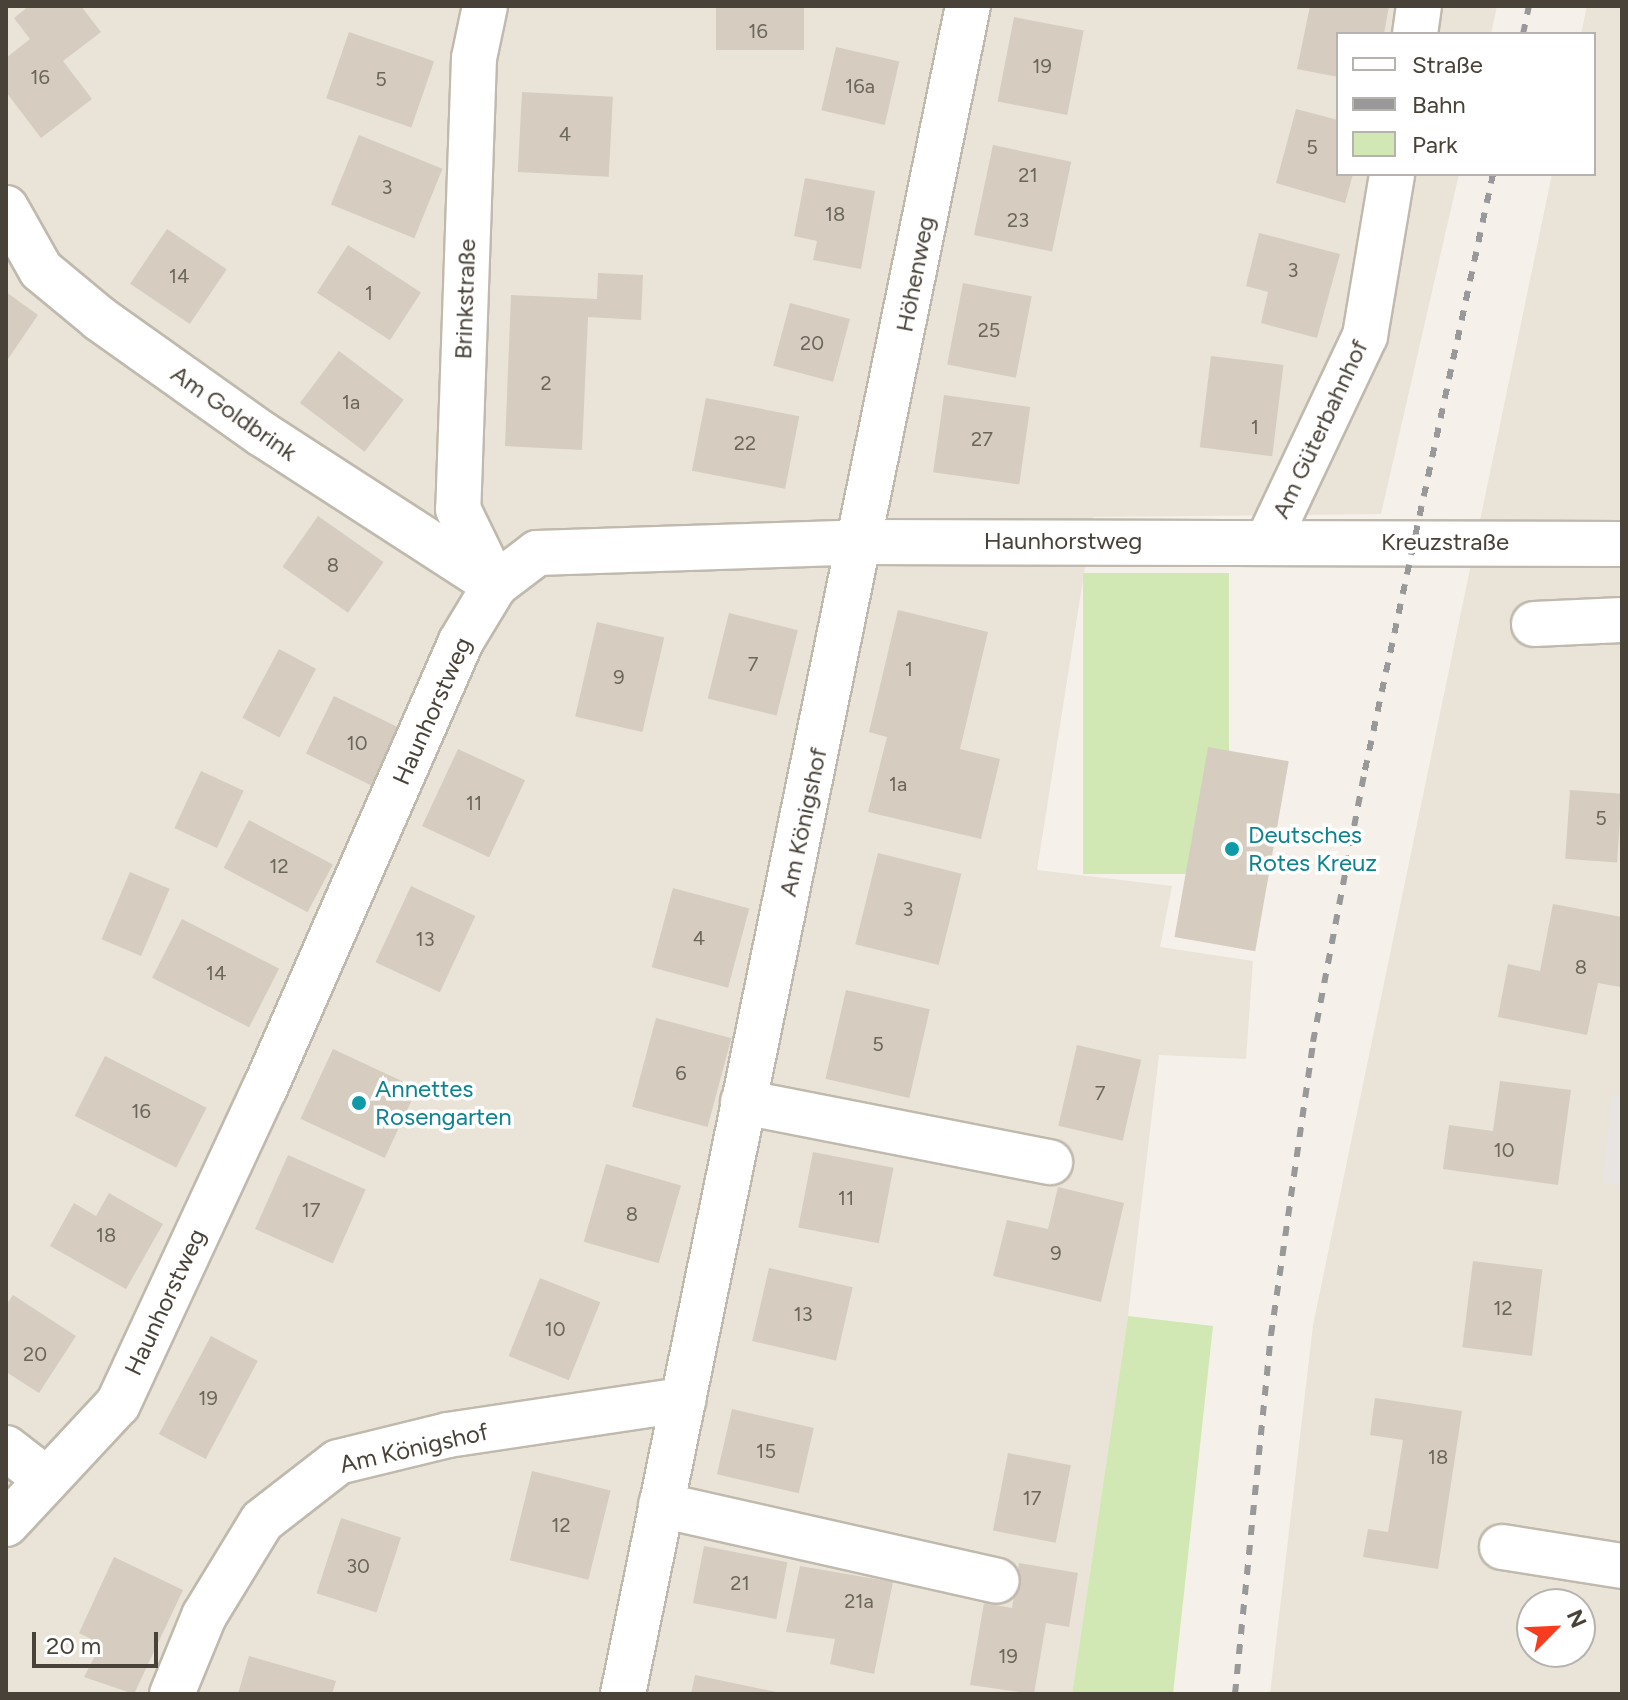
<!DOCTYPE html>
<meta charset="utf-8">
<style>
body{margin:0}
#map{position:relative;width:1628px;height:1700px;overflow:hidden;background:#f5f1ea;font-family:Figtree,sans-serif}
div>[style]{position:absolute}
.residential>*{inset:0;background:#e9e3d8}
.green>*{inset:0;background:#d1e8b4;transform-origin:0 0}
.parking>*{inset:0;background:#e7e4e2}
.building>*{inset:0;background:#d6cdc0;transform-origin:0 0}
.roads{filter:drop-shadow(2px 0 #c0b9ad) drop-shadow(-2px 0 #c0b9ad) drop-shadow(0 2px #c0b9ad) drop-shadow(0 -2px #c0b9ad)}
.minor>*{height:44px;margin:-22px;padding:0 22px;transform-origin:22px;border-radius:22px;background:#fff}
.rail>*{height:6px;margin-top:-3px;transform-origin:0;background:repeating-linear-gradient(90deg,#999 0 10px,transparent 0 20px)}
.dots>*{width:22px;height:22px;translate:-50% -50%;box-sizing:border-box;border:4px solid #fff;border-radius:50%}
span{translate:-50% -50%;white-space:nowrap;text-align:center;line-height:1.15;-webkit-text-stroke:7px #fff;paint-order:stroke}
.number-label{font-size:20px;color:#6c655a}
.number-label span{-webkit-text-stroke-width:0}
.street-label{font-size:24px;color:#494238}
.culture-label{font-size:24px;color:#0d838f}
.left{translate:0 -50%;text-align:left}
.frame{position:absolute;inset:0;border:8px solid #494238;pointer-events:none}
.legend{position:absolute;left:1336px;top:32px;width:260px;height:144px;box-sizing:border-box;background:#fff;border:2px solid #b6b3af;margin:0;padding:10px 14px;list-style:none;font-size:24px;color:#494238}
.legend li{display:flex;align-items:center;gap:16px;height:40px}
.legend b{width:40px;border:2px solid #b6b3af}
.north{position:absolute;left:1516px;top:1588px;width:80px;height:80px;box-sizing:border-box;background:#fff;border:2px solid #b6b3af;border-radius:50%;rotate:66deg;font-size:22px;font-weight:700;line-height:32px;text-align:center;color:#494238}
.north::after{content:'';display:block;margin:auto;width:28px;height:36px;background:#f73c1f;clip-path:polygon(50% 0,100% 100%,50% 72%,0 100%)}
.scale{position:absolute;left:32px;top:1632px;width:126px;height:36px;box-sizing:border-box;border:4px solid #494238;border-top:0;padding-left:10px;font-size:24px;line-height:28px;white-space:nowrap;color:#494238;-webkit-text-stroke:6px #fff;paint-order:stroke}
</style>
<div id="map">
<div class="residential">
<div style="clip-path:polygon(6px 6px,1497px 6px,1491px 34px,1338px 34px,1338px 174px,1459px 174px,1381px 514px,1093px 517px,1037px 870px,1172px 886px,1160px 947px,1253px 961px,1246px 1059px,1159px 1055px,1128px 1316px,1072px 1694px,6px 1694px)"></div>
<div style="clip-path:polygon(evenodd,1587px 6px,1622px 6px,1622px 1694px,1270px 1694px,1313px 1325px,1552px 174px,1594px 174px,1594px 34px,1581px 34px,1587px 6px,1532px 1604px,1580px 1604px,1580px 1652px,1532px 1652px,1532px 1604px)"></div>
</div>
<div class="green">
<div style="left:1083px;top:573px;width:146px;height:301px"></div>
<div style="clip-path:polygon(1128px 1316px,1213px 1326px,1173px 1694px,1072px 1694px)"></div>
</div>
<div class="parking">
<div style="clip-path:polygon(1612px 1094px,1622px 1095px,1622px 1186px,1603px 1183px)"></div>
</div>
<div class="building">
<div style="clip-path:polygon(29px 6px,81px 6px,101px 32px,63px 61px,92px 99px,41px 138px,6px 92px,6px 58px,30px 39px,14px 18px)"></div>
<div style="left:716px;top:6px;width:88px;height:44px"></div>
<div style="clip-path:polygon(1310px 6px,1389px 6px,1384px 34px,1338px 34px,1338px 77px,1297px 69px)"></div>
<div style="left:1014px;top:17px;width:71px;height:86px;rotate:11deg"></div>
<div style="left:349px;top:32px;width:90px;height:70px;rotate:19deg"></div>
<div style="left:836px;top:47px;width:65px;height:65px;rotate:13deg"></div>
<div style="left:522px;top:92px;width:91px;height:80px;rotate:3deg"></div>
<div style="clip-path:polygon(1296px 109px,1338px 120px,1338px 174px,1353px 174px,1345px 203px,1276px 183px)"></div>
<div style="left:359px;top:135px;width:90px;height:75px;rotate:22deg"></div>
<div style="left:993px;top:145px;width:80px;height:92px;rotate:12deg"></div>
<div style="clip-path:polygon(805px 178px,875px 191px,861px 269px,813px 260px,817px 241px,794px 236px)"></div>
<div style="left:167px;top:229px;width:72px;height:66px;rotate:34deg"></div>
<div style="clip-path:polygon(1259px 233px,1340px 254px,1317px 338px,1261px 323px,1268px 292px,1246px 286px)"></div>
<div style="left:348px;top:245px;width:87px;height:57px;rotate:33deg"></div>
<div style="clip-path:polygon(598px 273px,643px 275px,641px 320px,588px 317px,582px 450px,505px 446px,511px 295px,597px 299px)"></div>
<div style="left:963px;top:283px;width:70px;height:83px;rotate:11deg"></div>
<div style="clip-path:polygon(6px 292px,38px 315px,6px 362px)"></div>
<div style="left:790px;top:303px;width:62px;height:65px;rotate:15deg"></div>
<div style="left:339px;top:351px;width:81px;height:65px;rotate:37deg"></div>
<div style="left:1211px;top:356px;width:73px;height:92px;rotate:7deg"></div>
<div style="left:944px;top:395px;width:87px;height:78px;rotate:8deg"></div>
<div style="left:706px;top:398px;width:95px;height:74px;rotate:11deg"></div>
<div style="left:318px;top:516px;width:80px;height:62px;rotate:35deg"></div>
<div style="clip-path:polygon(898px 610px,988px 632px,960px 749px,1000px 759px,981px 839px,868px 812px,887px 737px,869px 732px)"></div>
<div style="left:729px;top:613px;width:71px;height:88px;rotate:14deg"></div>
<div style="left:597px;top:622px;width:69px;height:97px;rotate:13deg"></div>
<div style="left:279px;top:649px;width:42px;height:78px;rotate:28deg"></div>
<div style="left:334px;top:696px;width:82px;height:64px;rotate:26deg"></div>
<div style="left:1208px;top:747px;width:82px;height:193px;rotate:10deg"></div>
<div style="left:458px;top:749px;width:74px;height:85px;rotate:25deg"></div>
<div style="left:201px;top:771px;width:47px;height:63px;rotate:25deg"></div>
<div style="left:1570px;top:790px;width:52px;height:69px;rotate:4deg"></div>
<div style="left:249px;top:820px;width:95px;height:54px;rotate:28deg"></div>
<div style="left:878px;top:853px;width:86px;height:94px;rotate:14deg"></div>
<div style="left:130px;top:872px;width:43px;height:73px;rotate:23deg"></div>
<div style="left:411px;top:886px;width:71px;height:84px;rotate:25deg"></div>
<div style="left:673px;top:888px;width:79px;height:82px;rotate:15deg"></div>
<div style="clip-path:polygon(1553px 904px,1622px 917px,1620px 987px,1598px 983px,1587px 1035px,1498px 1017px,1508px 964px,1540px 971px)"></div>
<div style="left:182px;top:919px;width:109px;height:66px;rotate:27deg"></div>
<div style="left:846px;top:990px;width:86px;height:91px;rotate:13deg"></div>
<div style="left:656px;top:1018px;width:78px;height:92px;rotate:15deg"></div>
<div style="left:1077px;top:1045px;width:66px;height:83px;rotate:13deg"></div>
<div style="left:333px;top:1049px;width:93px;height:77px;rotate:25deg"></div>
<div style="left:105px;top:1056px;width:114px;height:67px;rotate:27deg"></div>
<div style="clip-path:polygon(1500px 1081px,1571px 1090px,1558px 1185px,1443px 1169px,1449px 1125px,1493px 1131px)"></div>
<div style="left:813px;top:1152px;width:82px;height:77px;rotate:11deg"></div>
<div style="left:288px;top:1155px;width:85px;height:81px;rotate:24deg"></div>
<div style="left:606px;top:1164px;width:78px;height:81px;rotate:16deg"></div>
<div style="clip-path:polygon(1058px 1187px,1124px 1203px,1101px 1302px,993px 1276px,1007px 1220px,1048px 1229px)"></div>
<div style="clip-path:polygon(109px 1193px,163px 1224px,126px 1289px,50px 1246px,74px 1203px,96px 1216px)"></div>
<div style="left:1473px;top:1261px;width:70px;height:87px;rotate:7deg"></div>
<div style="left:769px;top:1268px;width:86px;height:75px;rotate:13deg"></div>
<div style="left:540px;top:1278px;width:65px;height:84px;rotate:22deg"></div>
<div style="clip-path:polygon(13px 1295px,76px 1336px,39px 1393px,6px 1372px,6px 1305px)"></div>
<div style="left:211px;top:1336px;width:53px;height:111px;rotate:28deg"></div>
<div style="clip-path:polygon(1375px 1398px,1462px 1411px,1438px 1569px,1363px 1557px,1368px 1529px,1388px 1532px,1403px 1440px,1370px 1435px)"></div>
<div style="left:732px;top:1409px;width:84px;height:67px;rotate:13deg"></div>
<div style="left:1008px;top:1453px;width:64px;height:79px;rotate:11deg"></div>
<div style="left:532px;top:1471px;width:81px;height:92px;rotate:14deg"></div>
<div style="left:341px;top:1518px;width:63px;height:79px;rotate:18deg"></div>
<div style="left:704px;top:1546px;width:85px;height:58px;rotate:11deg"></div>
<div style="clip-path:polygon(114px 1557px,183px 1590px,134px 1694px,84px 1677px,101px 1644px,79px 1633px)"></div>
<div style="clip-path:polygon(1019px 1563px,1078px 1573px,1069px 1627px,1046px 1623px,1034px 1694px,970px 1685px,984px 1603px,1012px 1608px)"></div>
<div style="clip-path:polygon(800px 1566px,893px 1582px,874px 1674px,830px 1664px,835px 1639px,786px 1632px)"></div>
<div style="clip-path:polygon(249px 1656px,336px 1681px,332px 1694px,238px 1694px)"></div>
<div style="clip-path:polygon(695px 1675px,781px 1693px,781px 1694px,691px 1694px)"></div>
</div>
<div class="roads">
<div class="minor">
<div style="left:485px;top:6px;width:53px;rotate:101.9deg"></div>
<div style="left:474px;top:58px;width:451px;rotate:92deg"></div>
<div style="left:458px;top:509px;width:85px;rotate:64deg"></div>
<div style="left:1415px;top:34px;width:28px;rotate:-82deg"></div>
<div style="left:6px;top:208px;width:71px;rotate:60.6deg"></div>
<div style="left:41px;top:270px;width:77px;rotate:39.7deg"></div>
<div style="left:100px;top:319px;width:199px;rotate:35.4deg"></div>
<div style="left:262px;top:434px;width:278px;rotate:32.9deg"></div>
<div style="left:1268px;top:541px;width:227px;rotate:-64.7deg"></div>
<div style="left:1365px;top:336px;width:164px;rotate:-80.5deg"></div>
<div style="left:1534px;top:624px;width:88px;rotate:-2.6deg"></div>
<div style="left:743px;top:1102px;width:313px;rotate:11.1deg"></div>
<div style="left:6px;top:1448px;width:51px;rotate:37.8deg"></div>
<div style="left:661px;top:1505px;width:344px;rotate:12.7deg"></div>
<div style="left:6px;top:1524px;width:164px;rotate:-47deg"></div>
<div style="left:118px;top:1404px;width:349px;rotate:-65.1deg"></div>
<div style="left:265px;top:1088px;width:486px;rotate:-66.3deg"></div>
<div style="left:460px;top:643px;width:68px;rotate:-58.9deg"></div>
<div style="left:495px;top:585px;width:53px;rotate:-37.3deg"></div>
<div style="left:537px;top:553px;width:325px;rotate:-1.9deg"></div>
<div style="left:862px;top:542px;width:760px;rotate:0.15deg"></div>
<div style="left:1502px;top:1547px;width:121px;rotate:9deg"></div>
<div style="left:172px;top:1694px;width:84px;rotate:-67.7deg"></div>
<div style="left:204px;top:1616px;width:111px;rotate:-58.6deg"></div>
<div style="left:262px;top:1521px;width:96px;rotate:-37.8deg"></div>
<div style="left:338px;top:1462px;width:113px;rotate:-13.8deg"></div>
<div style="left:448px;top:1435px;width:238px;rotate:-8.5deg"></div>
<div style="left:623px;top:1694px;width:1723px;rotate:-78.45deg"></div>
</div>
</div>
<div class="rail">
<div style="left:1523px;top:34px;width:29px;rotate:-78deg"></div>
<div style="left:1235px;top:1694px;width:361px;rotate:-84.3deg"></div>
<div style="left:1271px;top:1335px;width:296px;rotate:-81.8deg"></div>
<div style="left:1313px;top:1042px;width:277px;rotate:-79.2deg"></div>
<div style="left:1365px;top:770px;width:610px;rotate:-77.88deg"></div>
</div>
<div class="dots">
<div style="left:1232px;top:849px;background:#0f9aa8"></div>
<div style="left:359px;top:1103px;background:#0f9aa8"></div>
</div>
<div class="number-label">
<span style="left:758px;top:31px">16</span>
<span style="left:1042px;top:66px">19</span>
<span style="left:40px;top:77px">16</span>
<span style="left:381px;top:79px">5</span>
<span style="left:860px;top:86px">16a</span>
<span style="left:565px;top:134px">4</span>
<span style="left:1312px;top:147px">5</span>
<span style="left:1028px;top:175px">21</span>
<span style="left:387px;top:187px">3</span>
<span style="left:835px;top:214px">18</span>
<span style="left:1018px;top:220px">23</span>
<span style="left:1293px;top:270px">3</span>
<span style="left:179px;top:276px">14</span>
<span style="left:369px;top:293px">1</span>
<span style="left:989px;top:330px">25</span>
<span style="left:812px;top:343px">20</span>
<span style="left:546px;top:383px">2</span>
<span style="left:351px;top:402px">1a</span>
<span style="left:1255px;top:427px">1</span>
<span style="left:982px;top:439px">27</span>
<span style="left:745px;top:443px">22</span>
<span style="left:333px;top:565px">8</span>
<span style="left:753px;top:664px">7</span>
<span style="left:909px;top:669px">1</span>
<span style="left:619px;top:677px">9</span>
<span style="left:357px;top:743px">10</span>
<span style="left:898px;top:784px">1a</span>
<span style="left:474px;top:803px">11</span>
<span style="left:1601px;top:818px">5</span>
<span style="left:279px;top:866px">12</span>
<span style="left:908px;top:909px">3</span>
<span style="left:699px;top:938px">4</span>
<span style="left:425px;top:939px">13</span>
<span style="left:1581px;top:967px">8</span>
<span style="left:216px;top:973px">14</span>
<span style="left:878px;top:1044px">5</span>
<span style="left:681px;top:1073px">6</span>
<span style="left:1100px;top:1093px">7</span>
<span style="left:141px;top:1111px">16</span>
<span style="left:1504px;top:1150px">10</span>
<span style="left:846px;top:1198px">11</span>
<span style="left:311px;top:1210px">17</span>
<span style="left:632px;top:1214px">8</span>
<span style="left:106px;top:1235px">18</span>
<span style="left:1056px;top:1253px">9</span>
<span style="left:1503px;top:1308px">12</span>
<span style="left:803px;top:1314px">13</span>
<span style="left:555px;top:1329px">10</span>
<span style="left:35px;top:1354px">20</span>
<span style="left:208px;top:1398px">19</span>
<span style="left:766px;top:1451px">15</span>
<span style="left:1438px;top:1457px">18</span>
<span style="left:1032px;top:1498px">17</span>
<span style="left:561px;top:1525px">12</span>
<span style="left:358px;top:1566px">30</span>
<span style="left:740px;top:1583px">21</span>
<span style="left:859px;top:1601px">21a</span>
<span style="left:1008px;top:1656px">19</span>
</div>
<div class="street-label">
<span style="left:915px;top:274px;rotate:-79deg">Höhenweg</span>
<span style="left:465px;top:299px;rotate:-88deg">Brinkstraße</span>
<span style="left:234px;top:413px;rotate:35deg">Am Goldbrink</span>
<span style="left:1320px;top:429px;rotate:-65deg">Am Güterbahnhof</span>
<span style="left:1063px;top:541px">Haunhorstweg</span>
<span style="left:1445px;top:542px">Kreuzstraße</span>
<span style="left:432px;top:711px;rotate:-66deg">Haunhorstweg</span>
<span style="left:803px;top:822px;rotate:-78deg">Am Königshof</span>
<span style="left:165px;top:1302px;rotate:-65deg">Haunhorstweg</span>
<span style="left:414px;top:1448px;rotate:-13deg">Am Königshof</span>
</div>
<div class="culture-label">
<span class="left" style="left:1248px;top:849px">Deutsches<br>Rotes Kreuz</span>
<span class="left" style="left:375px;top:1103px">Annettes<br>Rosengarten</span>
</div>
<div class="frame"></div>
<ul class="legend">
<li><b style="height:10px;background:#fff"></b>Straße</li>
<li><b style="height:10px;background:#999"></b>Bahn</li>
<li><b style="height:22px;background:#d1e8b4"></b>Park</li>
</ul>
<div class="north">N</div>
<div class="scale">20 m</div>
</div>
